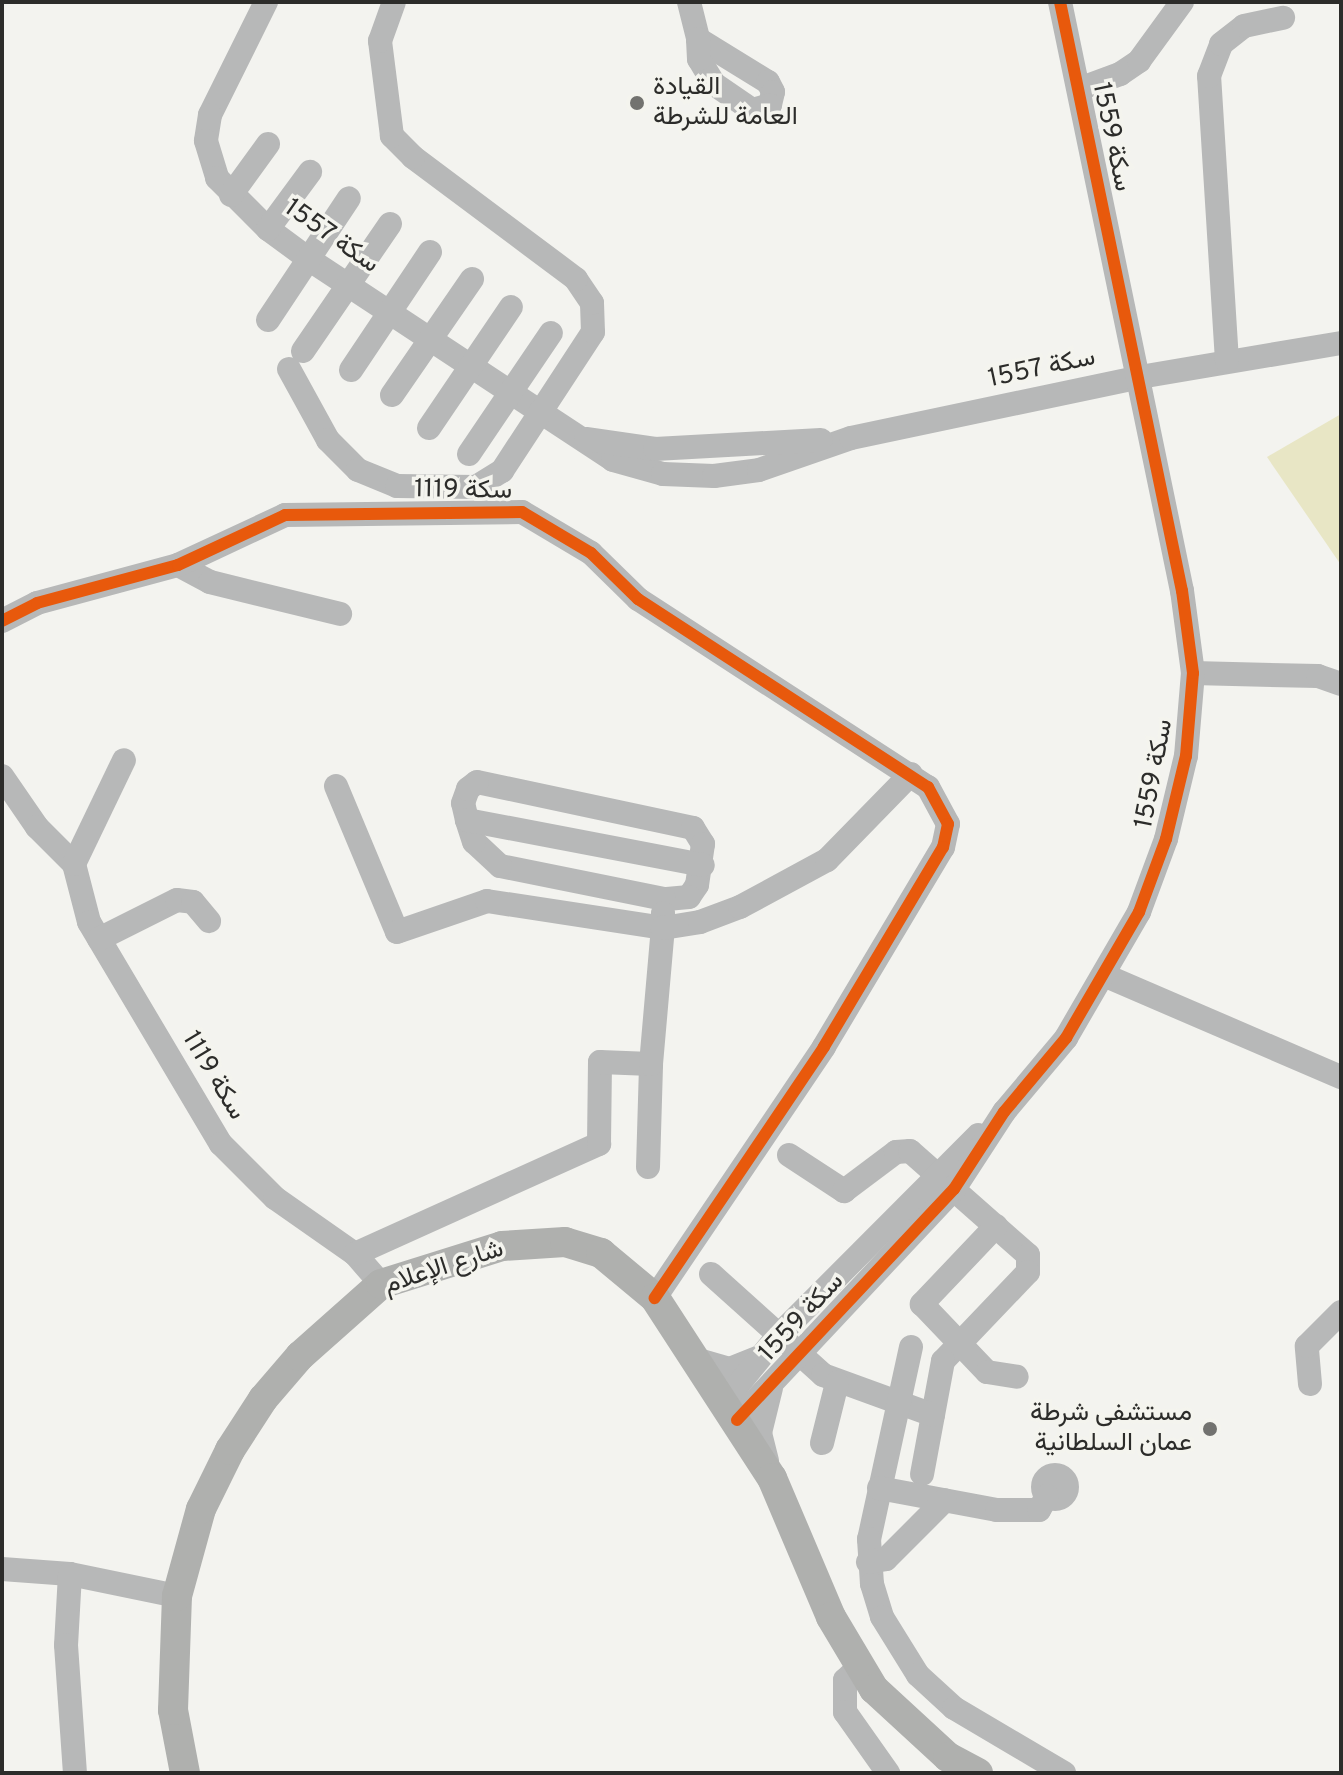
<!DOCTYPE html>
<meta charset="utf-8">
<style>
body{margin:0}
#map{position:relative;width:1343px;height:1775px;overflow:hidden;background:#f3f3ef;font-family:Overpass,Vazirmatn,sans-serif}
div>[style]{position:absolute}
.green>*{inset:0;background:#e8e6c5}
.minor>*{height:24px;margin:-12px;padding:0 12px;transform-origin:12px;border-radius:12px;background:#b7b8b8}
.minor>.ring{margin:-12px;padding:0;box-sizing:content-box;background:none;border:24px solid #b7b8b8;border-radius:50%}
.major>*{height:30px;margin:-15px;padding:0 15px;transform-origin:15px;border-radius:15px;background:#afb0ae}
.cycleway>*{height:12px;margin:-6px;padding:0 6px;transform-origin:6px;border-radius:6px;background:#e8590c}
.dots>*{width:22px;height:22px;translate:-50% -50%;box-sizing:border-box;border:4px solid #f4f4ee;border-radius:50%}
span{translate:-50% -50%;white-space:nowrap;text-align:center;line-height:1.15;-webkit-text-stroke:7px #f4f4ee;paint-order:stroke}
.poi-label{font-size:26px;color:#2c2c2a}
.left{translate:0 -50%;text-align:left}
.right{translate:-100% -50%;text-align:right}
.street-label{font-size:26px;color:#2c2c2a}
.frame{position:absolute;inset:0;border:4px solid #2c2c2a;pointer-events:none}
</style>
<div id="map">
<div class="green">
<div style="clip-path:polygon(1341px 414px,1341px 565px,1267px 457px)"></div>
</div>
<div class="minor">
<div style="left:266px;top:2px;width:126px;rotate:116.4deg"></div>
<div style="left:210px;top:115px;width:26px;rotate:99deg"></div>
<div style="left:206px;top:141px;width:39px;rotate:73deg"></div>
<div style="left:217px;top:178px;width:72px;rotate:45deg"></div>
<div style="left:268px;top:229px;width:52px;rotate:36.4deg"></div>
<div style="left:310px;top:260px;width:363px;rotate:33.4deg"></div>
<div style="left:613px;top:460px;width:52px;rotate:15.6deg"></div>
<div style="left:663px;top:474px;width:51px;rotate:2.2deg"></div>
<div style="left:714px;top:476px;width:45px;rotate:-7.6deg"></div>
<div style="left:759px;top:470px;width:97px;rotate:-19.2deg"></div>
<div style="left:851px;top:438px;width:295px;rotate:-11.9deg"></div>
<div style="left:1140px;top:377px;width:204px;rotate:-9.6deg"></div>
<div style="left:689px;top:2px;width:38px;rotate:76deg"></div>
<div style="left:698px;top:39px;width:82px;rotate:31.6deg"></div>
<div style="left:768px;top:82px;width:11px;rotate:63deg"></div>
<div style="left:773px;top:92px;width:13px;rotate:103deg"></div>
<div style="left:770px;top:105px;width:19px;rotate:164deg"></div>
<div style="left:752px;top:110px;width:46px;rotate:-145.6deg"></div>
<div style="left:714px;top:84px;width:29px;rotate:-121deg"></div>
<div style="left:699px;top:59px;width:20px;rotate:-93deg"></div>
<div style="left:1079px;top:89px;width:44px;rotate:-20.1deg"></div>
<div style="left:1120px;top:74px;width:23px;rotate:-34deg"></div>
<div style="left:1139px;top:61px;width:73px;rotate:-53.9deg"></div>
<div style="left:231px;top:195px;width:63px;rotate:-54deg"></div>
<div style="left:268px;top:229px;width:71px;rotate:-53.6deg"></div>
<div style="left:268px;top:320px;width:146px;rotate:-56.4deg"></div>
<div style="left:303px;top:351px;width:154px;rotate:-55.6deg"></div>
<div style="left:1227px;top:361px;width:286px;rotate:-93.6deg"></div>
<div style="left:1209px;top:76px;width:34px;rotate:-69deg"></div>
<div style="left:1221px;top:44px;width:29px;rotate:-38deg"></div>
<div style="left:1244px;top:26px;width:40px;rotate:-12deg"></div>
<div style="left:289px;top:369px;width:81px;rotate:61.2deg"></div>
<div style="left:328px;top:440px;width:42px;rotate:45deg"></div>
<div style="left:358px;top:470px;width:42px;rotate:22.3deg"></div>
<div style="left:397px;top:486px;width:79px;rotate:0.7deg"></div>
<div style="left:476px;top:487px;width:31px;rotate:-32deg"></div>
<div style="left:502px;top:471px;width:166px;rotate:-56.8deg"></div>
<div style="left:593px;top:332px;width:29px;rotate:-92deg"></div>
<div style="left:592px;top:303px;width:29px;rotate:-124deg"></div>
<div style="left:576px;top:279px;width:204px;rotate:-143.2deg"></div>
<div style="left:413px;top:157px;width:30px;rotate:-135deg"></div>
<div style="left:392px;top:136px;width:96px;rotate:-97.2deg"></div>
<div style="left:380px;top:41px;width:41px;rotate:-70.3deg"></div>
<div style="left:351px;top:370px;width:142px;rotate:-56.2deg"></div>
<div style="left:392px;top:395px;width:141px;rotate:-55.4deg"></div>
<div style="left:429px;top:428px;width:146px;rotate:-55.9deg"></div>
<div style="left:586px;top:439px;width:70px;rotate:8.2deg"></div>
<div style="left:655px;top:449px;width:166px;rotate:-3.1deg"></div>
<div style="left:469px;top:454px;width:146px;rotate:-55.9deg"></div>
<div style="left:178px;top:565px;width:36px;rotate:28deg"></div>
<div style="left:210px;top:582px;width:134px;rotate:13.8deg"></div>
<div style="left:2px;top:621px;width:39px;rotate:-27deg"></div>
<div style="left:37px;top:603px;width:146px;rotate:-15.1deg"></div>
<div style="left:178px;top:565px;width:118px;rotate:-25deg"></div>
<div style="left:285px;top:515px;width:237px;rotate:-0.7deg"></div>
<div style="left:522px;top:512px;width:80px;rotate:30.7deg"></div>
<div style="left:591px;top:553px;width:66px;rotate:44.4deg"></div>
<div style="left:638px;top:599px;width:346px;rotate:33deg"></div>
<div style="left:928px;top:787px;width:42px;rotate:61.6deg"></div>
<div style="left:948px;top:824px;width:24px;rotate:102deg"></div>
<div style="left:943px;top:847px;width:233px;rotate:120.8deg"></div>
<div style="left:824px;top:1047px;width:303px;rotate:124deg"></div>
<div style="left:1193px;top:673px;width:125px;rotate:1.4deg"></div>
<div style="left:1318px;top:676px;width:24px;rotate:19deg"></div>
<div style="left:2px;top:776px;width:62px;rotate:55.5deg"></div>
<div style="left:37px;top:827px;width:52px;rotate:45deg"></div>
<div style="left:74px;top:864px;width:60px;rotate:75.5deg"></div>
<div style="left:89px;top:922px;width:258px;rotate:59.3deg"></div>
<div style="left:221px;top:1144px;width:76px;rotate:45deg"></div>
<div style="left:275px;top:1198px;width:98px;rotate:35deg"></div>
<div style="left:355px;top:1254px;width:40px;rotate:49deg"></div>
<div style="left:477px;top:782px;width:221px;rotate:12deg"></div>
<div style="left:693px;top:828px;width:19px;rotate:58deg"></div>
<div style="left:703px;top:844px;width:41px;rotate:98.3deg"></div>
<div style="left:697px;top:885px;width:14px;rotate:124deg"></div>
<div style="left:689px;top:897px;width:25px;rotate:175deg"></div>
<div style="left:664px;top:899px;width:167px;rotate:-168.6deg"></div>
<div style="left:500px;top:866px;width:35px;rotate:-137deg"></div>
<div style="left:474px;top:842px;width:23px;rotate:-108deg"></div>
<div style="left:467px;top:820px;width:17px;rotate:-103deg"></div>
<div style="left:463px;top:803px;width:15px;rotate:-70deg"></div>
<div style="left:468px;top:789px;width:11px;rotate:-38deg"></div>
<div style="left:336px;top:786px;width:158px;rotate:67.3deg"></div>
<div style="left:397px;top:932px;width:95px;rotate:-19deg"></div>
<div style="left:487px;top:901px;width:178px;rotate:8.7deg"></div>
<div style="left:663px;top:928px;width:15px;rotate:-90deg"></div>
<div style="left:467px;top:820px;width:240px;rotate:10.8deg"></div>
<div style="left:74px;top:864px;width:115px;rotate:-64.3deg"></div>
<div style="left:99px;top:939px;width:87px;rotate:-26.6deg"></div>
<div style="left:177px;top:900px;width:16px;rotate:7deg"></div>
<div style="left:193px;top:902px;width:25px;rotate:50deg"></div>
<div style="left:1106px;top:976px;width:256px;rotate:23.3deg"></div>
<div style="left:789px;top:1155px;width:66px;rotate:33.2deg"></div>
<div style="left:844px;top:1191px;width:65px;rotate:-36.9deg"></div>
<div style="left:896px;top:1152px;width:14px;rotate:-4deg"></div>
<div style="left:910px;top:1151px;width:157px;rotate:41.4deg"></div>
<div style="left:1028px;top:1255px;width:17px;rotate:90deg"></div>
<div style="left:1028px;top:1272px;width:123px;rotate:133.7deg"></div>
<div style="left:943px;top:1361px;width:115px;rotate:100.5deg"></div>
<div style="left:648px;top:1167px;width:103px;rotate:-88.3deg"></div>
<div style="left:996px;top:1226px;width:108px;rotate:133.5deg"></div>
<div style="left:922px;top:1304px;width:94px;rotate:46.3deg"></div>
<div style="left:987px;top:1372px;width:30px;rotate:9deg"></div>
<div style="left:355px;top:1254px;width:268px;rotate:-24.3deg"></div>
<div style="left:599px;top:1144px;width:82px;rotate:-89.3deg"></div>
<div style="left:600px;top:1062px;width:51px;rotate:2.2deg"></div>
<div style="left:651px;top:1064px;width:137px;rotate:-85deg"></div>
<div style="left:663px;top:928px;width:37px;rotate:-9deg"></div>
<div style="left:700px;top:922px;width:43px;rotate:-20.6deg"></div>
<div style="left:740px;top:907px;width:99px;rotate:-28.4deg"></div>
<div style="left:827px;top:860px;width:120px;rotate:-45.7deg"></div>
<div style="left:711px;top:1274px;width:151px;rotate:42deg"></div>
<div style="left:823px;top:1375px;width:117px;rotate:20deg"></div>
<div style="left:911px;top:1347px;width:197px;rotate:102.3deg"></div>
<div style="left:869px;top:1539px;width:45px;rotate:86.2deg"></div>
<div style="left:872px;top:1584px;width:34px;rotate:73deg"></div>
<div style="left:882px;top:1617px;width:68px;rotate:58.2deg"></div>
<div style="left:918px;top:1675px;width:49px;rotate:42.5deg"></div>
<div style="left:954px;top:1708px;width:128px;rotate:30.6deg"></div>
<div style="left:695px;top:1359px;width:36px;rotate:16deg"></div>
<div style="left:730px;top:1369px;width:29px;rotate:-22deg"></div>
<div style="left:1310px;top:1384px;width:38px;rotate:-95deg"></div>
<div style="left:1307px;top:1346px;width:48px;rotate:-45deg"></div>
<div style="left:725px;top:1401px;width:82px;rotate:-50.9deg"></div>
<div style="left:777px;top:1337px;width:285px;rotate:-45.1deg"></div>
<div style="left:737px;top:1420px;width:317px;rotate:-46.8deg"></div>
<div style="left:954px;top:1189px;width:92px;rotate:-57deg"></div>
<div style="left:1004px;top:1112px;width:97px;rotate:-50deg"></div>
<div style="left:1066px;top:1038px;width:146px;rotate:-59.9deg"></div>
<div style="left:1139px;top:912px;width:78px;rotate:-69.7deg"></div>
<div style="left:1166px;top:839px;width:85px;rotate:-76.5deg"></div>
<div style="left:1186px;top:756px;width:83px;rotate:-85.2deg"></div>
<div style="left:1193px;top:673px;width:83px;rotate:-97.6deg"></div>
<div style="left:1182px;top:591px;width:602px;rotate:-101.7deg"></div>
<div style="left:822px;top:1443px;width:62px;rotate:-76deg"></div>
<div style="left:767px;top:1461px;width:29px;rotate:-104deg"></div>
<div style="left:760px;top:1433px;width:46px;rotate:-76.3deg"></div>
<div class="ring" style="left:1043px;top:1475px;width:0;height:0"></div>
<div style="left:879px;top:1488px;width:120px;rotate:10.6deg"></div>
<div style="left:997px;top:1510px;width:42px"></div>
<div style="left:1039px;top:1510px;width:16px;rotate:-60deg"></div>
<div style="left:868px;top:1562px;width:18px;rotate:-9deg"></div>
<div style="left:886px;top:1559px;width:83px;rotate:-45deg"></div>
<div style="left:2px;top:1569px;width:68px;rotate:4.2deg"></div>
<div style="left:70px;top:1574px;width:109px;rotate:11.6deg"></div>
<div style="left:70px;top:1574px;width:71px;rotate:93.2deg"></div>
<div style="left:66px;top:1645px;width:128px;rotate:86deg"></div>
<div style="left:859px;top:1667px;width:19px;rotate:137deg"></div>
<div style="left:845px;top:1680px;width:32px;rotate:90deg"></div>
<div style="left:845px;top:1712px;width:75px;rotate:54.8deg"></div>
</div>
<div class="major">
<div style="left:185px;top:1773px;width:64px;rotate:-100.8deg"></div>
<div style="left:173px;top:1710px;width:114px;rotate:-88deg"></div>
<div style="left:177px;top:1596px;width:90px;rotate:-74.6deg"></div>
<div style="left:201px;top:1509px;width:66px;rotate:-63.8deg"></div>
<div style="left:230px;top:1450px;width:61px;rotate:-57.1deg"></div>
<div style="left:263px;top:1399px;width:57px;rotate:-49.3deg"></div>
<div style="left:300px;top:1356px;width:108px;rotate:-41.6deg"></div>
<div style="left:381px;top:1284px;width:127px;rotate:-17.4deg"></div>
<div style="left:502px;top:1246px;width:63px;rotate:-3.6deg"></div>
<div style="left:565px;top:1242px;width:38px;rotate:17deg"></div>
<div style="left:601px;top:1253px;width:70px;rotate:39.8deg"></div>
<div style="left:655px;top:1298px;width:215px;rotate:57deg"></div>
<div style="left:772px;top:1478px;width:151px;rotate:67deg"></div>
<div style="left:831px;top:1617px;width:84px;rotate:59.2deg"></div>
<div style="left:874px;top:1689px;width:100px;rotate:42.6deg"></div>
<div style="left:948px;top:1757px;width:34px;rotate:28deg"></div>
</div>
<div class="cycleway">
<div style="left:2px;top:621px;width:39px;rotate:-27deg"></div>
<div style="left:37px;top:603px;width:146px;rotate:-15.1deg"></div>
<div style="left:178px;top:565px;width:118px;rotate:-25deg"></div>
<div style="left:285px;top:515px;width:237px;rotate:-0.7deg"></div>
<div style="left:522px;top:512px;width:80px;rotate:30.7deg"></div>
<div style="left:591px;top:553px;width:66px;rotate:44.4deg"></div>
<div style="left:638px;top:599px;width:346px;rotate:33deg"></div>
<div style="left:928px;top:787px;width:42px;rotate:61.6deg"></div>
<div style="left:948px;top:824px;width:24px;rotate:102deg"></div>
<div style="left:943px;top:847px;width:233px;rotate:120.8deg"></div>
<div style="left:824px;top:1047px;width:303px;rotate:124deg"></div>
<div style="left:737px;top:1420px;width:317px;rotate:-46.8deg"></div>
<div style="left:954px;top:1189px;width:92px;rotate:-57deg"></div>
<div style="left:1004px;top:1112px;width:97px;rotate:-50deg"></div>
<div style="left:1066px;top:1038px;width:146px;rotate:-59.9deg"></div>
<div style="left:1139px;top:912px;width:78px;rotate:-69.7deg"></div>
<div style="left:1166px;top:839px;width:85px;rotate:-76.5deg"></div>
<div style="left:1186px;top:756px;width:83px;rotate:-85.2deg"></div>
<div style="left:1193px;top:673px;width:83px;rotate:-97.6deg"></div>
<div style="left:1182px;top:591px;width:602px;rotate:-101.7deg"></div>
</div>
<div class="dots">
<div style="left:637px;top:103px;background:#72726f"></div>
<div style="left:1210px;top:1429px;background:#72726f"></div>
</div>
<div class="poi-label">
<span class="left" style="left:653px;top:103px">القيادة<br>العامة للشرطة</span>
<span class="right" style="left:1192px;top:1429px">مستشفى شرطة<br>عمان السلطانية</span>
</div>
<div class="street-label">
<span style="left:1111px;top:137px;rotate:78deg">سكة 1559</span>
<span style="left:331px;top:237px;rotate:35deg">سكة 1557</span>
<span style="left:1042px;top:369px;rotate:-12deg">سكة 1557</span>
<span style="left:463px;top:491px;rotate:1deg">سكة 1119</span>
<span style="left:1155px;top:774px;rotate:-79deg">سكة 1559</span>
<span style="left:213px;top:1076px;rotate:59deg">سكة 1119</span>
<span style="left:444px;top:1268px;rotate:-18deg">شارع الإعلام</span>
<span style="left:802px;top:1318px;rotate:-47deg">سكة 1559</span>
</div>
<div class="frame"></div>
</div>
